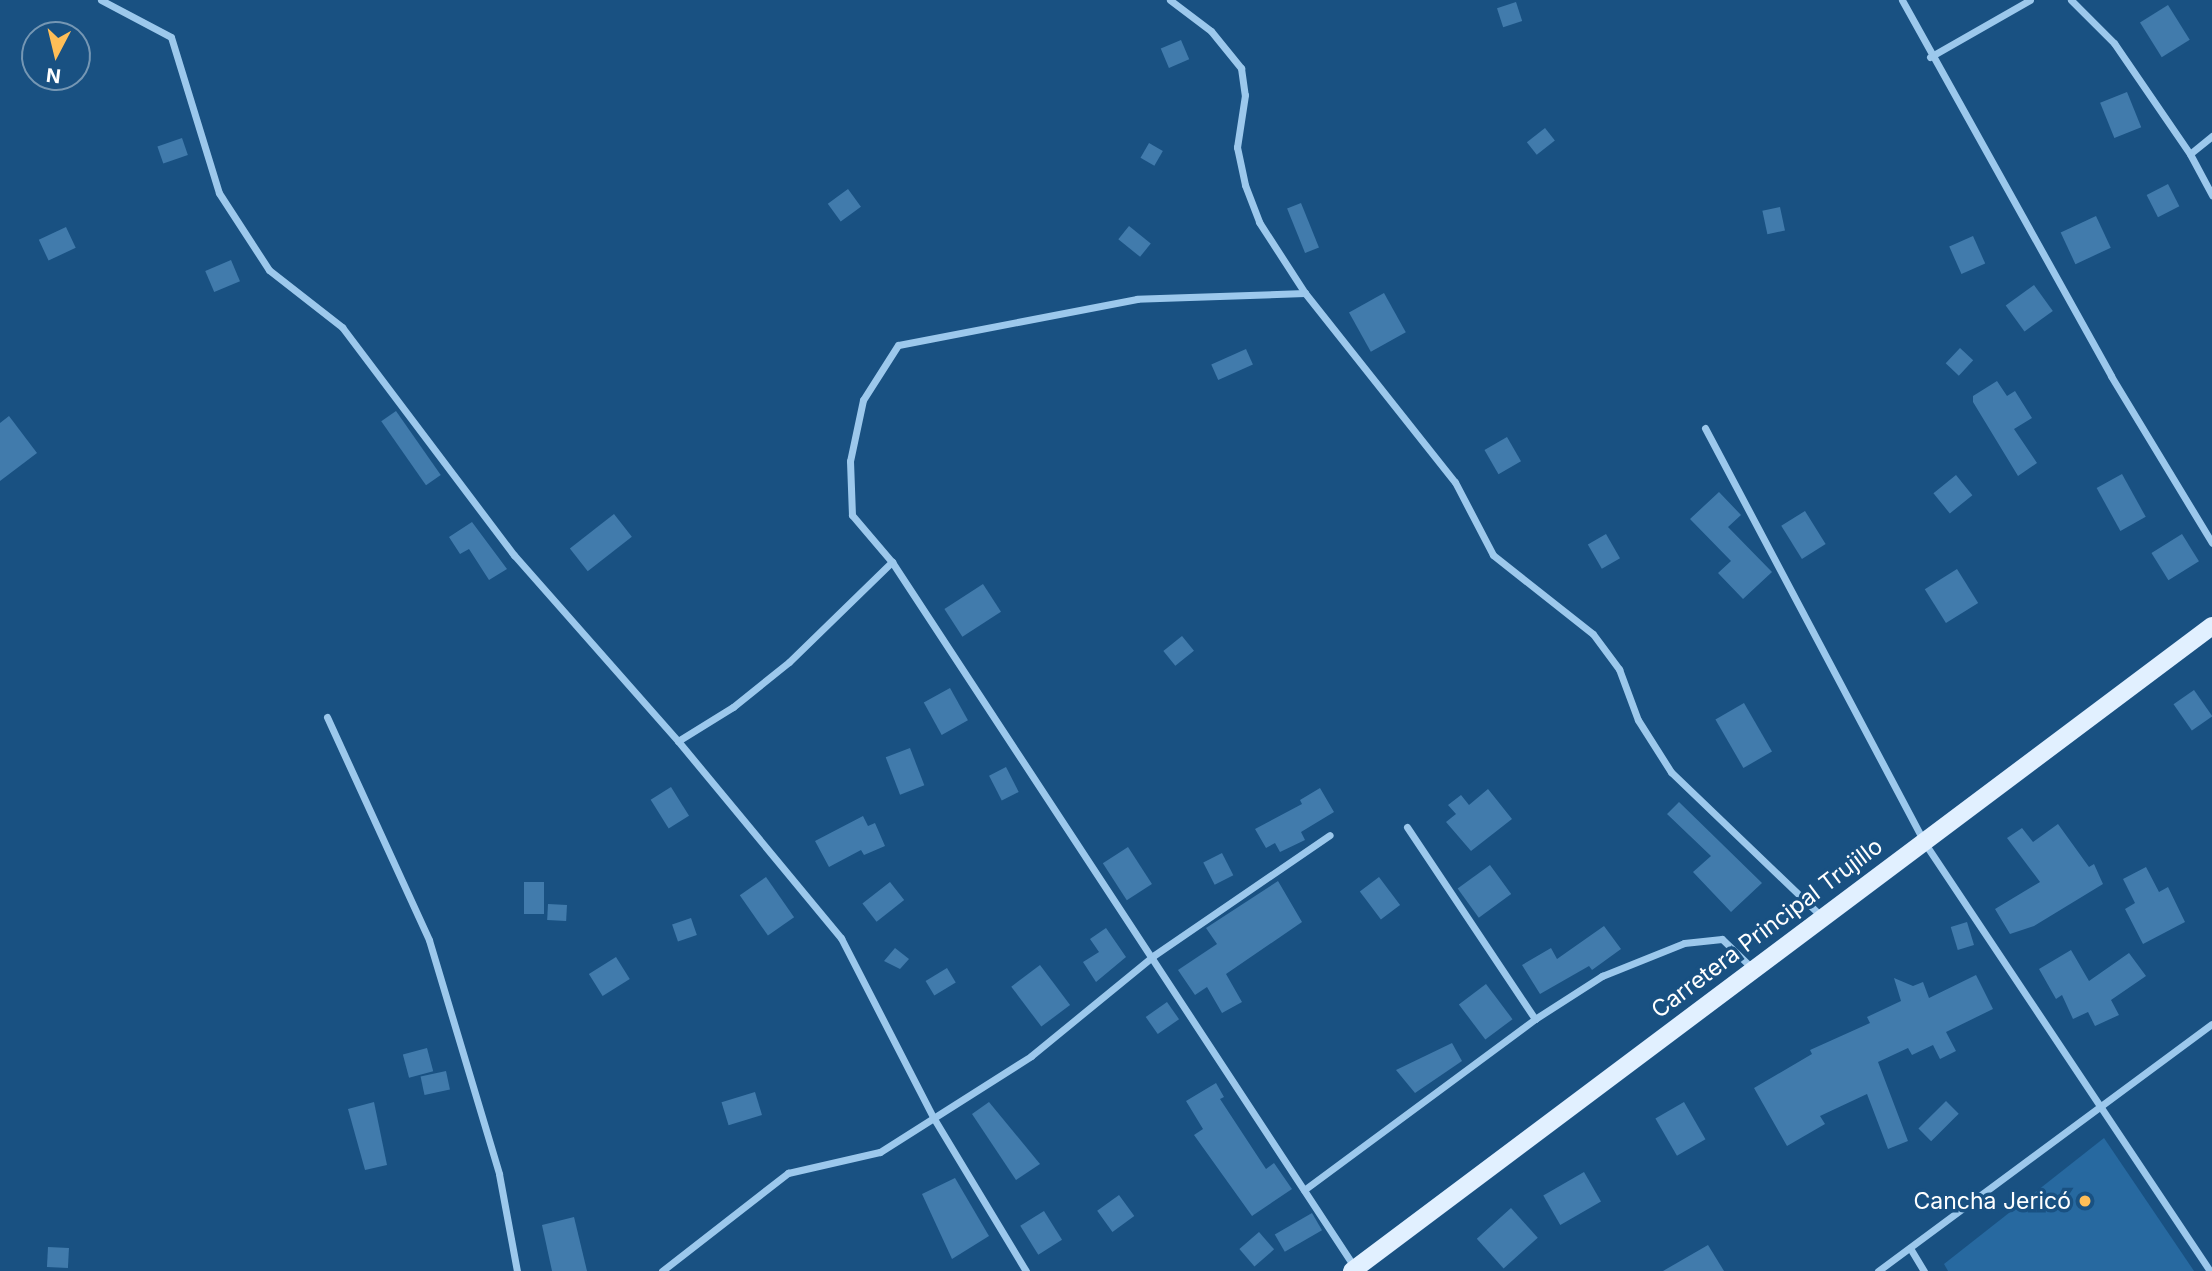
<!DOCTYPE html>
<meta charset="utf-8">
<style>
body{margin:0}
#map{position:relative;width:2212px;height:1271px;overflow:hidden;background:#195182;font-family:Inter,sans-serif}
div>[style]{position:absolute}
.green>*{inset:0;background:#2769a0}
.building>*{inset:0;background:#417bac;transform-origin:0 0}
.street>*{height:7px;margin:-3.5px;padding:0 3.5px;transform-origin:3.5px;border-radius:3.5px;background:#9cc8ec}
.primary>*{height:18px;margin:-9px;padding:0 9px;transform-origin:9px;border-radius:9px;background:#e1f0ff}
.dots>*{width:19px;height:19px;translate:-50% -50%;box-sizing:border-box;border:4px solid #195182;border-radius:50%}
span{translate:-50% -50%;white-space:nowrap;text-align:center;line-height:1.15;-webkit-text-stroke:7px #195182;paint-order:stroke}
.street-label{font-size:23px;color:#fff}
.poi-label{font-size:23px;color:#fff}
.right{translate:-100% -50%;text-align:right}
.north{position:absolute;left:21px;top:21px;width:70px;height:70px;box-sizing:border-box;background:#195182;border:2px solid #7597b4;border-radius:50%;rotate:187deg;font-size:19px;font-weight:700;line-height:28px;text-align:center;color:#fff}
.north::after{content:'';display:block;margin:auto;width:24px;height:32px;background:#ffbe57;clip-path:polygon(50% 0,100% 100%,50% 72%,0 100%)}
</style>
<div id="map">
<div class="green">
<div style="clip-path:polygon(2104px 1138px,2194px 1271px,1948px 1271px,1944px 1264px)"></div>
</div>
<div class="building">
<div style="left:1516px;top:2px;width:20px;height:20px;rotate:72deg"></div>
<div style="left:2168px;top:5px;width:41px;height:33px;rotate:58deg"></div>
<div style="left:1181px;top:40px;width:21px;height:22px;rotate:67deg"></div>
<div style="left:2127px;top:92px;width:38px;height:29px;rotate:68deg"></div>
<div style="left:1545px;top:128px;width:16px;height:23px;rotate:52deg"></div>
<div style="left:182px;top:138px;width:18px;height:26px;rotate:71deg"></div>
<div style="left:1149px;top:143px;width:16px;height:17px;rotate:30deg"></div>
<div style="left:2168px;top:184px;width:25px;height:24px;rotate:63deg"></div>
<div style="left:848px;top:189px;width:22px;height:25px;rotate:54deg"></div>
<div style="left:1301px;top:203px;width:48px;height:15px;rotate:68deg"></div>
<div style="left:1780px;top:207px;width:24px;height:18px;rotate:78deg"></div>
<div style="left:2096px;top:216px;width:35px;height:39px;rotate:65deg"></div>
<div style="left:1129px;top:226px;width:28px;height:17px;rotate:39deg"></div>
<div style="left:66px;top:227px;width:23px;height:30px;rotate:65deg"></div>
<div style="left:1973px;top:236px;width:30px;height:26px;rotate:66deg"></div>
<div style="left:231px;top:260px;width:23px;height:28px;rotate:67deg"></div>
<div style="left:2034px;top:285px;width:32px;height:35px;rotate:54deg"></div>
<div style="left:1384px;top:293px;width:45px;height:40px;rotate:61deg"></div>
<div style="left:1960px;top:348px;width:18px;height:21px;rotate:43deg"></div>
<div style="left:1246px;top:349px;width:17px;height:38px;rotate:66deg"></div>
<div style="clip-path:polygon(1997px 381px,2007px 396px,2015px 391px,2032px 418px,2014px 429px,2037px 463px,2018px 476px,1973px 402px,1973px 396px)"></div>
<div style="left:396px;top:411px;width:78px;height:18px;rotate:55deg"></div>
<div style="clip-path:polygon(9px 416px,37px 453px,0 481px,0 423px)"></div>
<div style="left:1507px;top:437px;width:28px;height:26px;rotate:60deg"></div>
<div style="left:2122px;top:474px;width:49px;height:29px;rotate:61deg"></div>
<div style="left:1956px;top:475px;width:26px;height:29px;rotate:51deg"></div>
<div style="clip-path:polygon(1719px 492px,1741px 515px,1728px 527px,1772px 572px,1743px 599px,1718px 573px,1731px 561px,1690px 519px)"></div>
<div style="left:1805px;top:511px;width:39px;height:28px;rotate:58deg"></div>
<div style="left:614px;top:514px;width:29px;height:56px;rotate:52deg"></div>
<div style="clip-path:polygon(472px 522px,507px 569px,489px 580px,469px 549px,460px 554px,449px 537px)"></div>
<div style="left:1606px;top:534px;width:28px;height:21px;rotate:60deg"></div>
<div style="left:2182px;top:534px;width:32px;height:36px;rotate:58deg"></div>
<div style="left:1957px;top:569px;width:40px;height:38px;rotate:58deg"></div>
<div style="left:983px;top:584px;width:33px;height:46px;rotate:57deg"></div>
<div style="left:1182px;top:636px;width:19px;height:24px;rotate:51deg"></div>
<div style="left:950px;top:688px;width:37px;height:30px;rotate:61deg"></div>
<div style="left:2194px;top:690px;width:32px;height:25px;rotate:55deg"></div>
<div style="left:1744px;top:703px;width:56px;height:33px;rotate:60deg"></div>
<div style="left:910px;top:748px;width:40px;height:26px;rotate:69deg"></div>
<div style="left:1006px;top:767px;width:28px;height:19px;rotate:63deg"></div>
<div style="left:671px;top:787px;width:34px;height:24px;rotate:58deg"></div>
<div style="clip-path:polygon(1320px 788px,1334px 812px,1301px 832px,1305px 840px,1280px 852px,1275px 843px,1266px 848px,1255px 829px,1302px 804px,1300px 800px)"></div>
<div style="clip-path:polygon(1488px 789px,1512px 819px,1471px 851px,1446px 822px,1456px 814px,1448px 805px,1461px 795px,1469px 805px)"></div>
<div style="clip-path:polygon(1679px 802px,1762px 883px,1731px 912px,1693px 872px,1711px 856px,1667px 814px)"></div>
<div style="clip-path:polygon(863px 816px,868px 826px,875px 823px,885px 846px,864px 855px,861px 850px,829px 867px,815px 841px)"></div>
<div style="clip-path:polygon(2058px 824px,2089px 867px,2094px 864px,2103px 884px,2034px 926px,2010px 934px,1995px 909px,2040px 882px,2007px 838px,2022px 828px,2033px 842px)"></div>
<div style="left:1128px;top:847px;width:44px;height:30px;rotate:57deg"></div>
<div style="left:1222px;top:853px;width:25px;height:21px;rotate:63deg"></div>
<div style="left:1490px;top:865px;width:36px;height:40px;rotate:54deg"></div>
<div style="clip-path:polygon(2146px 867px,2159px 892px,2168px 887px,2185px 922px,2143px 944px,2125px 909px,2135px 903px,2123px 879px)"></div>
<div style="left:766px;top:877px;width:49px;height:32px;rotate:55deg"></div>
<div style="left:1379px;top:877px;width:35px;height:24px;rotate:53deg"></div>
<div style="clip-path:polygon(1278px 881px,1302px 922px,1226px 974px,1242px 1002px,1222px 1013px,1207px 987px,1195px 995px,1178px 970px,1217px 944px,1206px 928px)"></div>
<div style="left:524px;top:882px;width:20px;height:32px"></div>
<div style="left:890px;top:882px;width:23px;height:35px;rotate:52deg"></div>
<div style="left:548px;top:904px;width:19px;height:16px;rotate:3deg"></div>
<div style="left:691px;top:918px;width:18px;height:20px;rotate:71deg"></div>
<div style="left:1967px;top:922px;width:24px;height:17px;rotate:73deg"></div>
<div style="clip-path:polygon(1604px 926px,1621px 949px,1592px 970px,1589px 966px,1540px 994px,1522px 965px,1551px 948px,1557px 959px)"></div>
<div style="clip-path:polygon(1106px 928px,1126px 957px,1096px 982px,1083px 962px,1099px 952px,1090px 939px)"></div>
<div style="clip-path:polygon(895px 948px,909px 959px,900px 969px,884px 961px)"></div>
<div style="clip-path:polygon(2071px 950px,2089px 981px,2129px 953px,2146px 976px,2111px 1000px,2119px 1015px,2095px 1026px,2088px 1012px,2073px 1019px,2062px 995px,2056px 999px,2039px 969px)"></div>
<div style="left:616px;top:957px;width:26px;height:32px;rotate:58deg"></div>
<div style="left:1040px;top:965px;width:50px;height:36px;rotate:53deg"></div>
<div style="left:947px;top:968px;width:17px;height:25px;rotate:59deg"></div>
<div style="clip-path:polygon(1976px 975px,1993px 1009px,1946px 1032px,1956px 1051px,1940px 1059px,1933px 1045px,1912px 1055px,1908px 1048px,1878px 1062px,1908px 1141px,1888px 1149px,1867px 1094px,1820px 1116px,1825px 1124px,1787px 1146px,1754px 1088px,1812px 1054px,1810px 1050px,1870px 1023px,1867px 1017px,1901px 1001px,1894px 978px,1913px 986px,1923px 982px,1929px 998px)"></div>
<div style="left:1486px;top:984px;width:44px;height:34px;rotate:53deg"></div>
<div style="left:1167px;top:1002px;width:21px;height:26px;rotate:55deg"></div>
<div style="clip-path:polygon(1452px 1043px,1462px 1061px,1415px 1093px,1396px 1070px)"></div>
<div style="left:427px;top:1048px;width:24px;height:25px;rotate:75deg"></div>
<div style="left:446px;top:1071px;width:19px;height:26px;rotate:78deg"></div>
<div style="clip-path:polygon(1216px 1083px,1224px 1097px,1220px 1099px,1266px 1169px,1274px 1163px,1292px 1189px,1252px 1216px,1194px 1135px,1203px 1129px,1186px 1101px)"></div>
<div style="left:755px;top:1092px;width:24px;height:35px;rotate:73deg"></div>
<div style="left:1946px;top:1101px;width:18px;height:39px;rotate:45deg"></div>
<div style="clip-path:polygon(374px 1102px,387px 1165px,365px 1170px,348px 1109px)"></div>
<div style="clip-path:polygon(989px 1102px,1040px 1164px,1016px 1180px,972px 1114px)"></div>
<div style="left:1684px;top:1102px;width:43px;height:33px;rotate:60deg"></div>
<div style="left:1584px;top:1172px;width:34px;height:47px;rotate:60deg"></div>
<div style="clip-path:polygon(955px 1178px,989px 1236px,952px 1259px,922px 1194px)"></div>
<div style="left:1119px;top:1195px;width:26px;height:27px;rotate:54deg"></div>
<div style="left:1511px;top:1208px;width:40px;height:46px;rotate:48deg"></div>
<div style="left:1044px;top:1211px;width:34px;height:28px;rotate:58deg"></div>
<div style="left:1312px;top:1213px;width:20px;height:43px;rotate:60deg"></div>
<div style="clip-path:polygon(574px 1217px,587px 1271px,552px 1271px,542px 1225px)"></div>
<div style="left:1259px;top:1232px;width:23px;height:26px;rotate:49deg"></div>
<div style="clip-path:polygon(1708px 1245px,1724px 1271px,1663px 1271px)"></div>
<div style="left:48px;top:1247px;width:21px;height:20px;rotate:3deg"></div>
</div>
<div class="street">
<div style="left:101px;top:0;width:79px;rotate:27.9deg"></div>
<div style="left:171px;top:37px;width:163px;rotate:72.9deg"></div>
<div style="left:219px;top:193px;width:92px;rotate:57deg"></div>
<div style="left:269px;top:270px;width:93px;rotate:38deg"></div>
<div style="left:342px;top:327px;width:286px;rotate:53deg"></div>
<div style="left:514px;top:555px;width:248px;rotate:48.6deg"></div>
<div style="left:678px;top:741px;width:256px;rotate:50.4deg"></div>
<div style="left:841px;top:938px;width:201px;rotate:62.8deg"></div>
<div style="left:933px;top:1117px;width:180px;rotate:58.9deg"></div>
<div style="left:1170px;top:0;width:51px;rotate:37.1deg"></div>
<div style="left:1211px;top:31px;width:48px;rotate:51deg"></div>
<div style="left:1241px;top:68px;width:27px;rotate:82deg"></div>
<div style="left:1245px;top:95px;width:53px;rotate:98.7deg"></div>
<div style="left:1237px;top:147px;width:39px;rotate:78deg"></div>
<div style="left:1245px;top:185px;width:40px;rotate:69deg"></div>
<div style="left:1259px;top:222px;width:85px;rotate:57.1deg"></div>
<div style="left:1305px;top:293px;width:241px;rotate:51.6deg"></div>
<div style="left:1455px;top:482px;width:82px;rotate:62.5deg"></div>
<div style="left:1493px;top:555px;width:127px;rotate:38.3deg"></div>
<div style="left:1593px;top:634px;width:44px;rotate:53.4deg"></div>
<div style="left:1619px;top:669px;width:54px;rotate:69.6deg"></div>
<div style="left:1638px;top:720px;width:62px;rotate:57.6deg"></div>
<div style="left:1671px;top:772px;width:208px;rotate:43.8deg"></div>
<div style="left:1902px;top:0;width:430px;rotate:60.9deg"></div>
<div style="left:2111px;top:376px;width:195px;rotate:58.8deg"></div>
<div style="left:2071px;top:0;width:61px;rotate:45deg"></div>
<div style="left:2114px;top:43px;width:135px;rotate:55.6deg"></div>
<div style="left:1930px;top:57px;width:115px;rotate:-29.7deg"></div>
<div style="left:2212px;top:136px;width:28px;rotate:141deg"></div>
<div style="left:2190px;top:154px;width:47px;rotate:61.8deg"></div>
<div style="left:1305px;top:293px;width:168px;rotate:178deg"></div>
<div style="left:1137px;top:299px;width:243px;rotate:169.1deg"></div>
<div style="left:898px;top:345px;width:65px;rotate:122.5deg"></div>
<div style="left:863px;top:400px;width:62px;rotate:102deg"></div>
<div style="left:850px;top:461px;width:54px;rotate:87.9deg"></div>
<div style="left:852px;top:515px;width:62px;rotate:49.6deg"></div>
<div style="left:892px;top:562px;width:844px;rotate:56.74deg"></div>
<div style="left:1705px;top:428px;width:468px;rotate:62.1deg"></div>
<div style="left:1924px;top:842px;width:516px;rotate:56.31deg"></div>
<div style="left:327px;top:717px;width:245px;rotate:65.4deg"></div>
<div style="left:429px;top:940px;width:244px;rotate:73.3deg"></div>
<div style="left:499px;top:1174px;width:99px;rotate:79.5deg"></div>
<div style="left:678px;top:741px;width:65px;rotate:-31.7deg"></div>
<div style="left:733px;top:707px;width:72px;rotate:-38.8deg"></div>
<div style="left:789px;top:662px;width:144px;rotate:-44.2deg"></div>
<div style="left:1407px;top:827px;width:231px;rotate:56.3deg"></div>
<div style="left:1535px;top:1019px;width:80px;rotate:-32.7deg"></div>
<div style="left:1602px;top:976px;width:88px;rotate:-21.9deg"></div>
<div style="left:1684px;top:943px;width:38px;rotate:-6deg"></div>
<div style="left:1722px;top:939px;width:42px;rotate:44deg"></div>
<div style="left:1304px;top:1190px;width:287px;rotate:-36.5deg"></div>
<div style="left:1910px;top:1248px;width:27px;rotate:59deg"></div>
<div style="left:662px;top:1271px;width:160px;rotate:-37.9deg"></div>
<div style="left:788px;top:1173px;width:94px;rotate:-12.9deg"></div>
<div style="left:880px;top:1152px;width:179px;rotate:-32.4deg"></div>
<div style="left:1031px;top:1056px;width:158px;rotate:-39.3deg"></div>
<div style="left:1153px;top:956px;width:214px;rotate:-34.4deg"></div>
<div style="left:1878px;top:1271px;width:415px;rotate:-36.5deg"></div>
</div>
<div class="primary">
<div style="left:1352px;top:1271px;width:1075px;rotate:-36.87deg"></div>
</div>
<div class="dots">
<div style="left:2085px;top:1201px;background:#ffbe57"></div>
</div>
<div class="street-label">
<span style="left:1767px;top:928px;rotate:-37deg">Carretera Principal Trujillo</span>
</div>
<div class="poi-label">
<span class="right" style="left:2071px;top:1201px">Cancha Jericó</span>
</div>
<div class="north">N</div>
</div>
